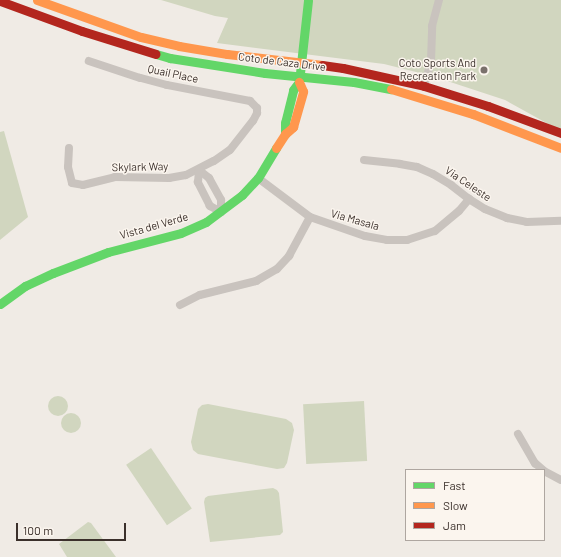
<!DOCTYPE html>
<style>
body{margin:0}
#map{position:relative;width:561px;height:557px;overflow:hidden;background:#f0ebe5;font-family:Barlow,sans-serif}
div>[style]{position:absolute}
.green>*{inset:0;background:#d1d6bf;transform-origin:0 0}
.round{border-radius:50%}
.street>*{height:8px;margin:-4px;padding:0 4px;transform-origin:4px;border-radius:4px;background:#c9c3be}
.fast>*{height:9px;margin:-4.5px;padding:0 4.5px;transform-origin:4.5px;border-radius:4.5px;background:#63d668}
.slow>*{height:9px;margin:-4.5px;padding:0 4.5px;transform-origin:4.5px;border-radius:4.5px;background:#ff974d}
.jam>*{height:9px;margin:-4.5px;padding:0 4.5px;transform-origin:4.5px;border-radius:4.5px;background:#b3261e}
.dots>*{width:11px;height:11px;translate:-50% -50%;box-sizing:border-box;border:2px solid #fbf5ee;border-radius:50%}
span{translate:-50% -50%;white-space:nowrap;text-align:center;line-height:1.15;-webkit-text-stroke:3px #fbf5ee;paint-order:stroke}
.street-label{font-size:11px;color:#3b302b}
.poi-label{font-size:11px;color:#3b302b}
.right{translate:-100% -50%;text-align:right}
.legend{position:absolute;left:405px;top:469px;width:140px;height:72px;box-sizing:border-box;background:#fbf5ee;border:1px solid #aea6a0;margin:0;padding:5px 7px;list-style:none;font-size:12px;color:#3b302b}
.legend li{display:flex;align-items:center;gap:8px;height:20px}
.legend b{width:20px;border:1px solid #aea6a0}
.scale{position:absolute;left:16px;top:523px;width:110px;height:18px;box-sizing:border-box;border:2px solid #3b302b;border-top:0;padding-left:5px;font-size:12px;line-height:14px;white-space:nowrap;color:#3b302b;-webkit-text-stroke:3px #fbf5ee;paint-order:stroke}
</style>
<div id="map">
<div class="green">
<div style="clip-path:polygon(161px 0,561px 0,561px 131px,505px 100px,432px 76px,384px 64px,217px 43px,228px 18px,215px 16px)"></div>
<div style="clip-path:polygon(4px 131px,28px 217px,0 240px,0 132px)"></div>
<div class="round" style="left:48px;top:396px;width:20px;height:20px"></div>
<div style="left:364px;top:401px;width:60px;height:61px;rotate:87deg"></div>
<div style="clip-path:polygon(208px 404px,286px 419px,292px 423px,294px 430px,287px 463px,284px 468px,277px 469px,198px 454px,193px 450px,191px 442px,198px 409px,202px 405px)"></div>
<div class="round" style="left:61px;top:413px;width:20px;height:20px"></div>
<div style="left:151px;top:448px;width:73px;height:30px;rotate:56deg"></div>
<div style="clip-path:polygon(273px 488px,277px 490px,279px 493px,283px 532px,280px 535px,210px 542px,204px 502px,205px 498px,208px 496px)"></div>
<div style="clip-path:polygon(88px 522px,91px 523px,116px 557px,67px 557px,59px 544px)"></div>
</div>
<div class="street">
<div style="left:424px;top:86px;width:26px;rotate:-74deg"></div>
<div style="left:431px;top:61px;width:35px;rotate:-88deg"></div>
<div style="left:432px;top:26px;width:27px;rotate:-75deg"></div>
<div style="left:69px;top:148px;width:19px;rotate:93deg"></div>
<div style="left:68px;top:167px;width:16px;rotate:76deg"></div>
<div style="left:72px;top:183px;width:11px;rotate:10deg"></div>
<div style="left:83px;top:185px;width:33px;rotate:-14deg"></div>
<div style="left:115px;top:177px;width:54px;rotate:1.1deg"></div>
<div style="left:169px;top:178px;width:17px;rotate:-10deg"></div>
<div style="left:186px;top:175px;width:31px;rotate:-27deg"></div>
<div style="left:214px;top:161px;width:19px;rotate:-35deg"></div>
<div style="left:230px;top:150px;width:37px;rotate:-52deg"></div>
<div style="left:253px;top:121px;width:9px;rotate:-63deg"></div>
<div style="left:257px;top:113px;width:5px;rotate:-90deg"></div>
<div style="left:257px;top:108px;width:10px;rotate:-135deg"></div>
<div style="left:250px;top:101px;width:85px;rotate:-169.1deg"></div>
<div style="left:167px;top:85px;width:28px;rotate:-165deg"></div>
<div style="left:140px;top:78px;width:54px;rotate:-161.6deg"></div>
<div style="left:364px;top:160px;width:36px;rotate:6deg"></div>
<div style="left:400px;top:164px;width:17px;rotate:10deg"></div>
<div style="left:417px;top:167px;width:17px;rotate:24deg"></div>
<div style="left:433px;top:174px;width:21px;rotate:31deg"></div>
<div style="left:451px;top:185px;width:23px;rotate:38deg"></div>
<div style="left:469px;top:199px;width:19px;rotate:32deg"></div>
<div style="left:485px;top:209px;width:24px;rotate:22deg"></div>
<div style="left:507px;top:218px;width:20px;rotate:11deg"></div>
<div style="left:527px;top:222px;width:34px;rotate:-2deg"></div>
<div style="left:199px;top:170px;width:13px;rotate:39deg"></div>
<div style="left:209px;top:178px;width:25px;rotate:61deg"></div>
<div style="left:221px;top:200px;width:12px;rotate:90deg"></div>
<div style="left:221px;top:212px;width:13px;rotate:-151deg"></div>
<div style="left:210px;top:206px;width:27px;rotate:-117deg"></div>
<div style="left:198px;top:182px;width:12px;rotate:-85deg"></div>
<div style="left:258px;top:178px;width:65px;rotate:36.9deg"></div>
<div style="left:310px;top:217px;width:58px;rotate:19.1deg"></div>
<div style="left:365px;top:236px;width:22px;rotate:10deg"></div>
<div style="left:387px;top:240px;width:20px"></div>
<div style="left:407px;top:240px;width:29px;rotate:-18deg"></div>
<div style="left:435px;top:231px;width:31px;rotate:-40deg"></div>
<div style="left:459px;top:211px;width:16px;rotate:-50deg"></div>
<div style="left:180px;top:305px;width:22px;rotate:-27deg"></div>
<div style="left:200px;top:295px;width:58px;rotate:-14deg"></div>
<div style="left:256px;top:281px;width:24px;rotate:-30deg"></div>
<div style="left:277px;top:269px;width:18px;rotate:-47deg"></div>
<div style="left:289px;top:256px;width:44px;rotate:-61.7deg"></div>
<div style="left:518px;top:434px;width:34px;rotate:60deg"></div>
<div style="left:535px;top:463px;width:11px;rotate:41deg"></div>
<div style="left:544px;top:471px;width:19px;rotate:28deg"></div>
</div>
<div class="fast">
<div style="left:156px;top:54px;width:15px;rotate:16deg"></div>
<div style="left:170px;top:58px;width:96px;rotate:9deg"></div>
<div style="left:265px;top:73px;width:89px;rotate:5.8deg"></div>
<div style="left:354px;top:82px;width:38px;rotate:11deg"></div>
<div style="left:285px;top:134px;width:11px;rotate:-90deg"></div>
<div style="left:285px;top:123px;width:34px;rotate:-76deg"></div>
<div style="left:293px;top:90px;width:10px;rotate:-53deg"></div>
<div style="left:299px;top:82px;width:82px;rotate:-83.7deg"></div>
<div style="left:0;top:304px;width:31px;rotate:-36deg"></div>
<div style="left:25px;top:286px;width:31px;rotate:-25deg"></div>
<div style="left:53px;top:273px;width:59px;rotate:-20.9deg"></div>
<div style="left:108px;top:252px;width:75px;rotate:-14.6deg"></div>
<div style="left:181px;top:233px;width:27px;rotate:-24deg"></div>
<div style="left:206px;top:222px;width:45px;rotate:-36.9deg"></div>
<div style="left:242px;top:195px;width:23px;rotate:-47deg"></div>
<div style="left:258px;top:178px;width:35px;rotate:-59deg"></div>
</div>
<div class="slow">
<div style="left:37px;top:0;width:110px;rotate:19.6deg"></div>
<div style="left:141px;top:37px;width:39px;rotate:13deg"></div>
<div style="left:179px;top:46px;width:49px;rotate:9.5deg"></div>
<div style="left:227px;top:54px;width:96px;rotate:6.6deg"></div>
<div style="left:391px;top:89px;width:86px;rotate:17deg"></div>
<div style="left:473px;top:114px;width:94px;rotate:21.1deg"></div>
<div style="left:276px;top:148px;width:17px;rotate:-57deg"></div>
<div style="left:285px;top:134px;width:11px;rotate:-41deg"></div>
<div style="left:293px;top:127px;width:37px;rotate:-74deg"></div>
<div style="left:303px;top:91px;width:10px;rotate:-114deg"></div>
</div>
<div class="jam">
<div style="left:0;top:1px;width:87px;rotate:20.1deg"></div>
<div style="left:82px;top:31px;width:77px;rotate:17.3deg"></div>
<div style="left:322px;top:65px;width:21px;rotate:8deg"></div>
<div style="left:343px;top:68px;width:83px;rotate:12.5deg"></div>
<div style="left:424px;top:86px;width:67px;rotate:17.4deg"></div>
<div style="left:488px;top:106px;width:78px;rotate:20.3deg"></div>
</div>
<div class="dots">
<div style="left:484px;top:70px;background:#7a716c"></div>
</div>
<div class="street-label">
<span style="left:282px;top:62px;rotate:7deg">Coto de Caza Drive</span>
<span style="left:173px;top:74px;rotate:12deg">Quail Place</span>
<span style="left:140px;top:167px;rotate:-1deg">Skylark Way</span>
<span style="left:468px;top:184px;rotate:34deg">Via Celeste</span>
<span style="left:355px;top:220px;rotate:16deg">Via Masala</span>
<span style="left:154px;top:226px;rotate:-16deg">Vista del Verde</span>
</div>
<div class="poi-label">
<span class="right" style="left:476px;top:70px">Coto Sports And<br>Recreation Park</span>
</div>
<ul class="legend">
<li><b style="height:5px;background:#63d668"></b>Fast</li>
<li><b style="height:5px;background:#ff974d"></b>Slow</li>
<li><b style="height:5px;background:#b3261e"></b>Jam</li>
</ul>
<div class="scale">100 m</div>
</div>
